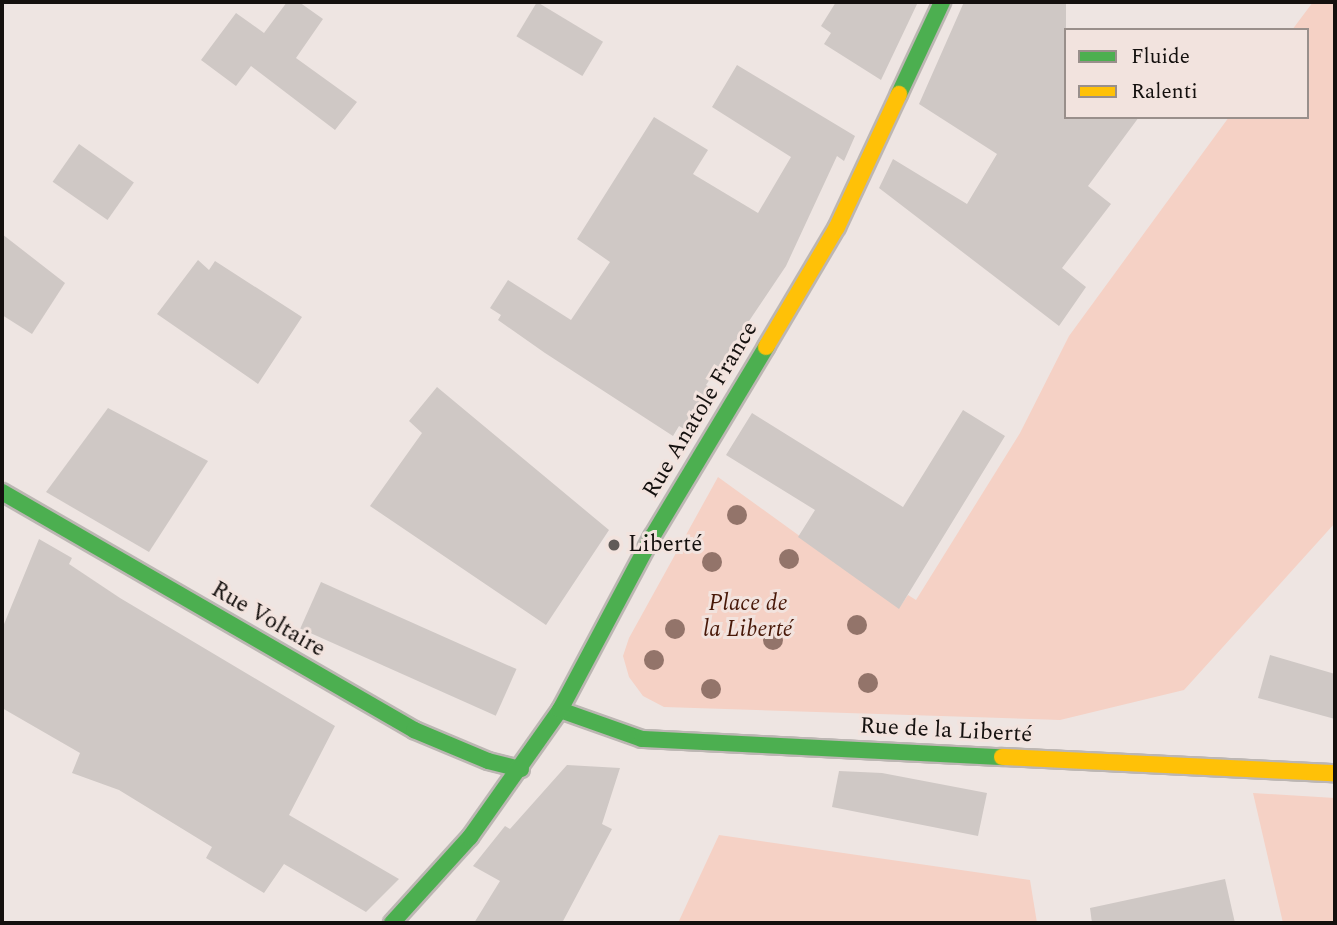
<!DOCTYPE html>
<meta charset="utf-8">
<style>
body{margin:0}
#map{position:relative;width:1337px;height:925px;overflow:hidden;background:#eee5e2;font-family:Spectral,serif}
div>[style]{position:absolute}
.green>*{inset:0;background:#f5d1c5}
.building>*{inset:0;background:#cfc8c5;transform-origin:0 0}
.roads{filter:drop-shadow(2px 0 #bcb6b3) drop-shadow(-2px 0 #bcb6b3) drop-shadow(0 2px #bcb6b3) drop-shadow(0 -2px #bcb6b3)}
.fast>*{height:16px;margin:-8px;padding:0 8px;transform-origin:8px;border-radius:8px;background:#4caf50}
.slow>*{height:16px;margin:-8px;padding:0 8px;transform-origin:8px;border-radius:8px;background:#ffc107}
.trees>*{width:20px;height:20px;margin:-10px;border-radius:50%;background:#93746a}
.dots>*{width:19px;height:19px;translate:-50% -50%;box-sizing:border-box;border:4px solid #f2e3de;border-radius:50%}
span{translate:-50% -50%;white-space:nowrap;text-align:center;line-height:1.15;-webkit-text-stroke:6px #f2e3de;paint-order:stroke}
.street-label{font-size:23px;color:#14100e}
.poi-label{font-size:23px;color:#14100e}
.left{translate:0 -50%;text-align:left}
.park-label{font-size:23px;color:#481808;font-style:italic}
.frame{position:absolute;inset:0;border:4px solid #14100e;pointer-events:none}
.legend{position:absolute;left:1064px;top:28px;width:245px;height:91px;box-sizing:border-box;background:#f2e3de;border:2px solid #998f8b;margin:0;padding:9px 12px;list-style:none;font-size:21px;color:#14100e}
.legend li{display:flex;align-items:center;gap:14px;height:35px}
.legend b{width:35px;border:2px solid #998f8b}
</style>
<div id="map">
<div class="green">
<div style="clip-path:polygon(1313px 2px,1335px 2px,1335px 523px,1184px 690px,1060px 720px,664px 707px,643px 696px,629px 677px,623px 656px,629px 638px,718px 477px,899px 608px,908px 595px,916px 600px,1020px 433px,1069px 336px,1229px 117px,1307px 117px,1307px 30px,1292px 30px)"></div>
<div style="clip-path:polygon(1253px 793px,1335px 798px,1335px 923px,1283px 923px)"></div>
<div style="clip-path:polygon(719px 835px,1030px 880px,1037px 923px,678px 923px)"></div>
</div>
<div class="building">
<div style="clip-path:polygon(287px 2px,299px 2px,323px 19px,296px 58px,357px 102px,335px 130px,251px 66px,236px 86px,201px 60px,236px 13px,264px 33px)"></div>
<div style="left:537px;top:2px;width:77px;height:40px;rotate:31deg"></div>
<div style="clip-path:polygon(836px 2px,918px 2px,881px 80px,824px 44px,831px 33px,821px 26px)"></div>
<div style="clip-path:polygon(964px 2px,1066px 2px,1066px 117px,1139px 117px,1088px 186px,1111px 204px,1062px 268px,1086px 287px,1059px 326px,879px 188px,893px 159px,967px 204px,997px 154px,919px 104px)"></div>
<div style="clip-path:polygon(737px 65px,855px 136px,844px 161px,837px 156px,786px 266px,706px 385px,714px 390px,689px 432px,679px 426px,673px 436px,545px 353px,498px 320px,501px 315px,490px 308px,508px 280px,571px 320px,610px 262px,577px 239px,654px 117px,708px 150px,693px 174px,758px 213px,791px 157px,712px 107px)"></div>
<div style="left:79px;top:144px;width:67px;height:46px;rotate:35deg"></div>
<div style="clip-path:polygon(2px 234px,65px 283px,32px 334px,2px 315px)"></div>
<div style="clip-path:polygon(198px 260px,209px 270px,215px 261px,302px 317px,258px 384px,157px 314px)"></div>
<div style="clip-path:polygon(437px 387px,609px 530px,546px 625px,370px 506px,422px 433px,409px 421px)"></div>
<div style="clip-path:polygon(108px 408px,208px 461px,149px 552px,46px 492px)"></div>
<div style="clip-path:polygon(963px 410px,1005px 436px,899px 609px,798px 537px,815px 510px,726px 455px,752px 413px,903px 507px)"></div>
<div style="clip-path:polygon(39px 539px,72px 558px,69px 564px,120px 598px,335px 726px,289px 815px,399px 879px,366px 912px,284px 864px,264px 893px,206px 858px,212px 847px,119px 790px,72px 773px,80px 753px,2px 708px,2px 629px)"></div>
<div style="left:321px;top:582px;width:214px;height:51px;rotate:24deg"></div>
<div style="clip-path:polygon(1270px 655px,1335px 674px,1335px 719px,1258px 698px)"></div>
<div style="clip-path:polygon(567px 765px,620px 768px,602px 824px,612px 829px,562px 923px,474px 923px,500px 881px,473px 866px,505px 826px,510px 829px)"></div>
<div style="clip-path:polygon(839px 771px,882px 773px,987px 793px,978px 836px,832px 807px)"></div>
<div style="clip-path:polygon(1225px 879px,1235px 923px,1092px 923px,1090px 908px)"></div>
</div>
<div class="roads">
<div class="fast">
<div style="left:899px;top:94px;width:102px;rotate:-64.9deg"></div>
<div style="left:2px;top:492px;width:476px;rotate:30deg"></div>
<div style="left:414px;top:730px;width:80px;rotate:22.7deg"></div>
<div style="left:488px;top:761px;width:34px;rotate:14deg"></div>
<div style="left:560px;top:710px;width:87px;rotate:19.5deg"></div>
<div style="left:642px;top:739px;width:360px;rotate:2.9deg"></div>
<div style="left:392px;top:923px;width:116px;rotate:-47.8deg"></div>
<div style="left:470px;top:837px;width:156px;rotate:-54.7deg"></div>
<div style="left:560px;top:710px;width:196px;rotate:-62deg"></div>
<div style="left:652px;top:537px;width:222px;rotate:-59deg"></div>
</div>
<div class="slow">
<div style="left:766px;top:347px;width:139px;rotate:-59.4deg"></div>
<div style="left:837px;top:227px;width:147px;rotate:-65deg"></div>
<div style="left:1002px;top:757px;width:333px;rotate:2.8deg"></div>
</div>
</div>
<div class="trees">
<div style="left:737px;top:515px"></div>
<div style="left:789px;top:559px"></div>
<div style="left:712px;top:562px"></div>
<div style="left:857px;top:625px"></div>
<div style="left:675px;top:629px"></div>
<div style="left:773px;top:640px"></div>
<div style="left:654px;top:660px"></div>
<div style="left:868px;top:683px"></div>
<div style="left:711px;top:689px"></div>
</div>
<div class="dots">
<div style="left:614px;top:545px;background:#605b58"></div>
</div>
<div class="street-label">
<span style="left:701px;top:410px;rotate:-59deg">Rue Anatole France</span>
<span style="left:268px;top:620px;rotate:30deg">Rue Voltaire</span>
<span style="left:946px;top:731px;rotate:3deg">Rue de la Liberté</span>
</div>
<div class="poi-label">
<span class="left" style="left:628px;top:545px">Liberté</span>
</div>
<div class="park-label">
<span style="left:748px;top:617px">Place de<br>la Liberté</span>
</div>
<div class="frame"></div>
<ul class="legend">
<li><b style="height:9px;background:#4caf50"></b>Fluide</li>
<li><b style="height:9px;background:#ffc107"></b>Ralenti</li>
</ul>
</div>
